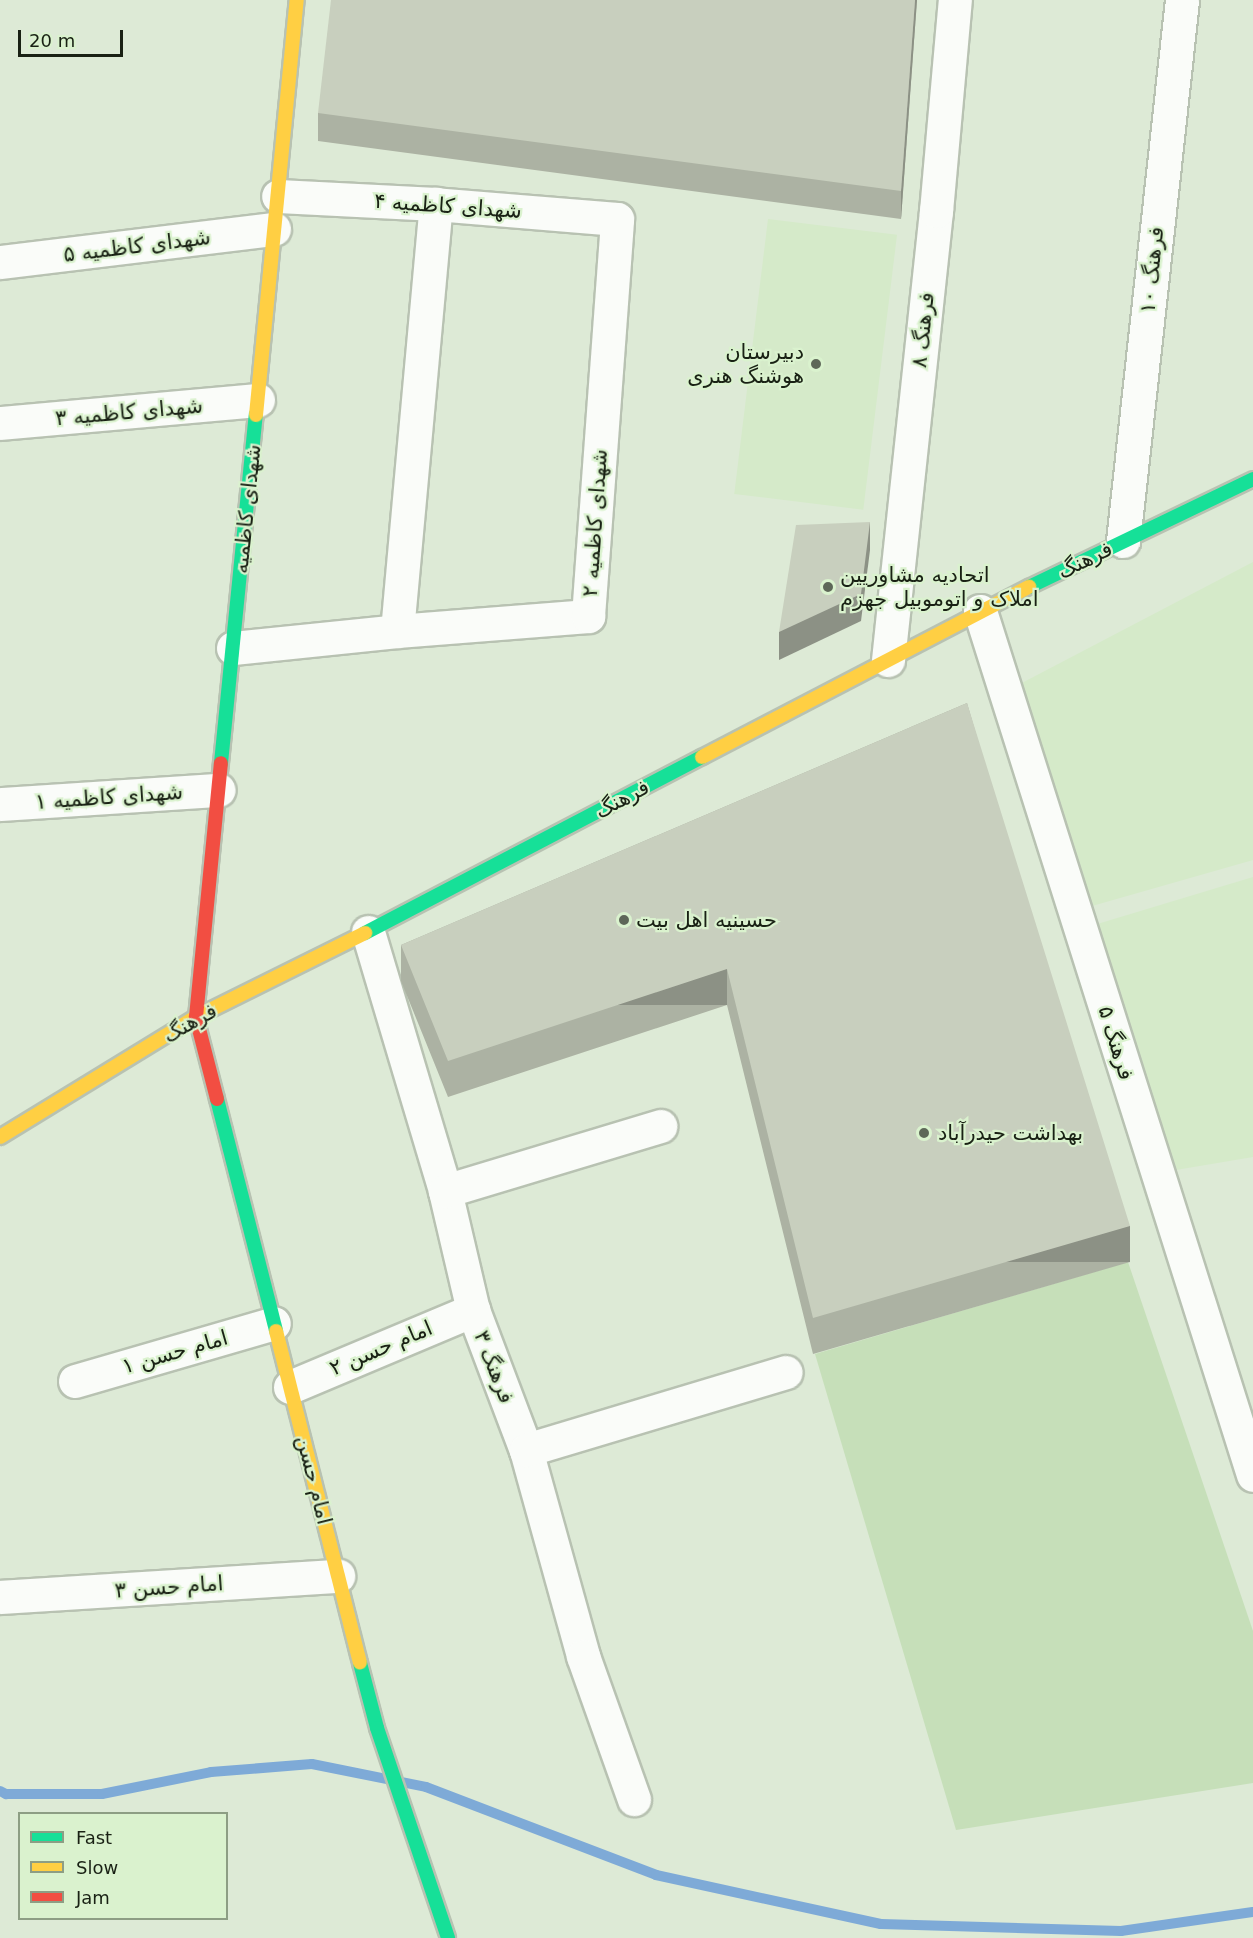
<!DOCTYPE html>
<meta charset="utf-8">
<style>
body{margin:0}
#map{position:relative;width:1253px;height:1938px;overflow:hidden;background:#ddead6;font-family:"DejaVu Sans","Noto Naskh Arabic",sans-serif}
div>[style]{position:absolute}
.built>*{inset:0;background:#d5eac9;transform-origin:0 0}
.green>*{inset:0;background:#c6dfb9}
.stream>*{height:10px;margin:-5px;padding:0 5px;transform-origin:5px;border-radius:5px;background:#7eaad7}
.roads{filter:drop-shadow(2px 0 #b8c2b2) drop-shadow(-2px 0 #b8c2b2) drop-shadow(0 2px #b8c2b2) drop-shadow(0 -2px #b8c2b2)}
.street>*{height:33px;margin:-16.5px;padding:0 16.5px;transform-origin:16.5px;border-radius:16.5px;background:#fafcf9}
.fast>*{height:14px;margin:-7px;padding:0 7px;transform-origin:7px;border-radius:7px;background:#16e098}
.slow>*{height:14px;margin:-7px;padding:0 7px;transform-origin:7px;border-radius:7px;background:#ffcf43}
.jam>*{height:14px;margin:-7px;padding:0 7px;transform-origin:7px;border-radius:7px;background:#f24e42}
.wall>*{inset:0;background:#acb2a3}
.shaded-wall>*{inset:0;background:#8c9185;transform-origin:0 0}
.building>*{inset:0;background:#c8cfbe}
.dots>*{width:16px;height:16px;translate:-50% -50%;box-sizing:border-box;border:3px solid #daf2ce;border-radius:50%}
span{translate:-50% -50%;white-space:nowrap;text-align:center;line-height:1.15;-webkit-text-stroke:4.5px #daf2ce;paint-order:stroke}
.street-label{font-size:21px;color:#192114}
.poi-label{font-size:21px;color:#192114}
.right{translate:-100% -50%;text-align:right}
.left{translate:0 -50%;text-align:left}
.legend{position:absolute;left:18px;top:1812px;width:210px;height:108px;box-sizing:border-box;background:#daf2ce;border:2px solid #8d9e84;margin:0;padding:8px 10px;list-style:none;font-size:18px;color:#192114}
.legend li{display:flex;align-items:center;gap:12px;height:30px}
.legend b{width:30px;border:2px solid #8d9e84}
.scale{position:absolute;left:18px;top:30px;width:105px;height:27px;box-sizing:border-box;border:3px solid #192114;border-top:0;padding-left:8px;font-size:18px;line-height:21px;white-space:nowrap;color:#192114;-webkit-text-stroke:4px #daf2ce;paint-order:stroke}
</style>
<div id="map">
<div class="built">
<div style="left:768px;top:219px;width:130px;height:277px;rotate:7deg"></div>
<div style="clip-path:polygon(1253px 562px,1253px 860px,1085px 908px,1018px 685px)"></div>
<div style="clip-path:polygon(1253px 877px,1253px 1157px,1170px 1171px,1094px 925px)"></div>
</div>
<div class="green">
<div style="clip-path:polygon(1128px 1262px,1253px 1631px,1253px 1783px,956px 1830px,815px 1354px)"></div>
</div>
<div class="stream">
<div style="left:0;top:1791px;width:7px;rotate:27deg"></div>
<div style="left:6px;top:1794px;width:96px"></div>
<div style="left:102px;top:1794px;width:111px;rotate:-11.4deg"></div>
<div style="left:211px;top:1772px;width:101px;rotate:-4.5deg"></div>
<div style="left:312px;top:1764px;width:116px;rotate:11.4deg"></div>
<div style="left:426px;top:1787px;width:246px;rotate:20.9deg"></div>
<div style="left:656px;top:1875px;width:230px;rotate:12.3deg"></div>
<div style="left:881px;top:1924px;width:240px;rotate:1.7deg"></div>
<div style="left:1121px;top:1931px;width:133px;rotate:-8.2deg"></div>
</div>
<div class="roads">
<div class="street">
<div style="left:0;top:262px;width:276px;rotate:-6.9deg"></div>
<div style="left:0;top:423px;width:259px;rotate:-5.1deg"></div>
<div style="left:1123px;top:541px;width:544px;rotate:-83.78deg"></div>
<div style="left:980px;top:611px;width:906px;rotate:72.46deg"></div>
<div style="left:397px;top:631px;width:429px;rotate:-84.8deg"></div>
<div style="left:233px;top:648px;width:165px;rotate:-5.9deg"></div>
<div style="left:397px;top:631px;width:192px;rotate:-4.5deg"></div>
<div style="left:588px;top:616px;width:398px;rotate:-85.8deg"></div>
<div style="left:617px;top:219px;width:182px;rotate:-175.3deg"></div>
<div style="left:436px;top:204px;width:158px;rotate:-177.1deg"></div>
<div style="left:888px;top:660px;width:452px;rotate:-83.9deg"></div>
<div style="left:936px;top:211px;width:212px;rotate:-84.9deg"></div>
<div style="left:0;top:804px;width:219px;rotate:-3.7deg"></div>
<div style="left:368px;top:932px;width:270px;rotate:73.4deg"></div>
<div style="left:445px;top:1191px;width:122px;rotate:76.8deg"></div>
<div style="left:473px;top:1310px;width:150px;rotate:69.3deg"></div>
<div style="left:526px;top:1450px;width:214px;rotate:74.5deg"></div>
<div style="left:583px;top:1656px;width:152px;rotate:70.4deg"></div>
<div style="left:445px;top:1191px;width:225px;rotate:-16.8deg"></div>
<div style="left:75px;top:1381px;width:207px;rotate:-16.2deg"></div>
<div style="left:290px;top:1387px;width:199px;rotate:-22.8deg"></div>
<div style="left:526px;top:1450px;width:271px;rotate:-16.7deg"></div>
<div style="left:0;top:1597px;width:339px;rotate:-3.6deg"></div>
</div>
<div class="fast">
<div style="left:1029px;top:587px;width:249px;rotate:-25.7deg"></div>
<div style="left:221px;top:763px;width:350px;rotate:-84.3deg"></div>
<div style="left:365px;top:933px;width:380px;rotate:-27.6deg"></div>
<div style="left:217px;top:1099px;width:239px;rotate:75.7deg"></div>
<div style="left:360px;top:1663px;width:67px;rotate:75.3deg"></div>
<div style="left:377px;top:1728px;width:222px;rotate:71.3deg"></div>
</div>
<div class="slow">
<div style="left:256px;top:415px;width:417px;rotate:-84.4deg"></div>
<div style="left:702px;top:757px;width:369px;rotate:-27.5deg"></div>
<div style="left:0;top:1137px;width:230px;rotate:-31.5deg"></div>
<div style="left:196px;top:1017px;width:189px;rotate:-26.4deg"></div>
<div style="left:276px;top:1331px;width:342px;rotate:75.8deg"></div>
</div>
<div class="jam">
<div style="left:217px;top:1099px;width:85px;rotate:-104.4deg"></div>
<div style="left:196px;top:1017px;width:255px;rotate:-84.4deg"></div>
</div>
</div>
<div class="wall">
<div style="clip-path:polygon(917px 0,901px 219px,318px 141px,318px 113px)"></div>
<div style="clip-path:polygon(967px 703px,1130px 1262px,813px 1354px,727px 1005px,448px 1097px,401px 981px,401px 945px)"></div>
</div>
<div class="shaded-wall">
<div style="clip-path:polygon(915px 0,917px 0,901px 219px,901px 191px)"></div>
<div style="clip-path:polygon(870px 522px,870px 550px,861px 621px,779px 660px,779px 632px)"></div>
<div style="left:727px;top:969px;width:36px;height:294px;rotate:90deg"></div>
<div style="left:1130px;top:1226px;width:36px;height:330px;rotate:90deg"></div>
</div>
<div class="building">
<div style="clip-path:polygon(331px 0,915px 0,901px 191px,318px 113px)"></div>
<div style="clip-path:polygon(870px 522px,861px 594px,779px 632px,796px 525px)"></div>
<div style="clip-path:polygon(967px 703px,1130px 1226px,813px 1318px,727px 969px,448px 1061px,401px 945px)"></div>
</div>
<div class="dots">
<div style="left:816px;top:364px;background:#5e6758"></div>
<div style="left:828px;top:587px;background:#5e6758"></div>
<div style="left:624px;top:920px;background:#5e6758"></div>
<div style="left:924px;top:1133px;background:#5e6758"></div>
</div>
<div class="street-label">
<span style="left:448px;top:206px;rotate:4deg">شهدای کاظمیه ۴</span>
<span style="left:137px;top:246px;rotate:-7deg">شهدای کاظمیه ۵</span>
<span style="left:1152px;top:270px;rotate:-84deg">فرهنگ ۱۰</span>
<span style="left:923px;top:330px;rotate:-84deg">فرهنگ ۸</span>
<span style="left:129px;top:412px;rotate:-5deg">شهدای کاظمیه ۳</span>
<span style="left:247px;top:509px;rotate:-84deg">شهدای کاظمیه</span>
<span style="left:595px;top:523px;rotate:-86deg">شهدای کاظمیه ۲</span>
<span style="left:1085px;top:560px;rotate:-26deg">فرهنگ</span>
<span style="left:109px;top:797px;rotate:-4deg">شهدای کاظمیه ۱</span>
<span style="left:622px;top:799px;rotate:-28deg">فرهنگ</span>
<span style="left:190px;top:1023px;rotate:-29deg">فرهنگ</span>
<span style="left:1116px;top:1043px;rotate:73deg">فرهنگ ۵</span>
<span style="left:381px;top:1348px;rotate:-23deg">امام حسن ۲</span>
<span style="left:175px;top:1352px;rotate:-16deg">امام حسن ۱</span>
<span style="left:494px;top:1367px;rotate:69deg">فرهنگ ۳</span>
<span style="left:314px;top:1480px;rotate:76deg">امام حسن</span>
<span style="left:169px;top:1587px;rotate:-4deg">امام حسن ۳</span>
</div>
<div class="poi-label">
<span class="right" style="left:804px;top:364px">دبیرستان<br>هوشنگ هنری</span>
<span class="left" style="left:840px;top:587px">اتحادیه مشاوریین<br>املاک و اتوموبیل جهزم</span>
<span class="left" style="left:636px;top:920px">حسینیه اهل بیت</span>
<span class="left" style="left:938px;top:1133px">بهداشت حیدرآباد</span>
</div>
<ul class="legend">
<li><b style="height:8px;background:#16e098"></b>Fast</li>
<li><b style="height:8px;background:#ffcf43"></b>Slow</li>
<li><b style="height:8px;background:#f24e42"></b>Jam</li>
</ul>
<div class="scale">20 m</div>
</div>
